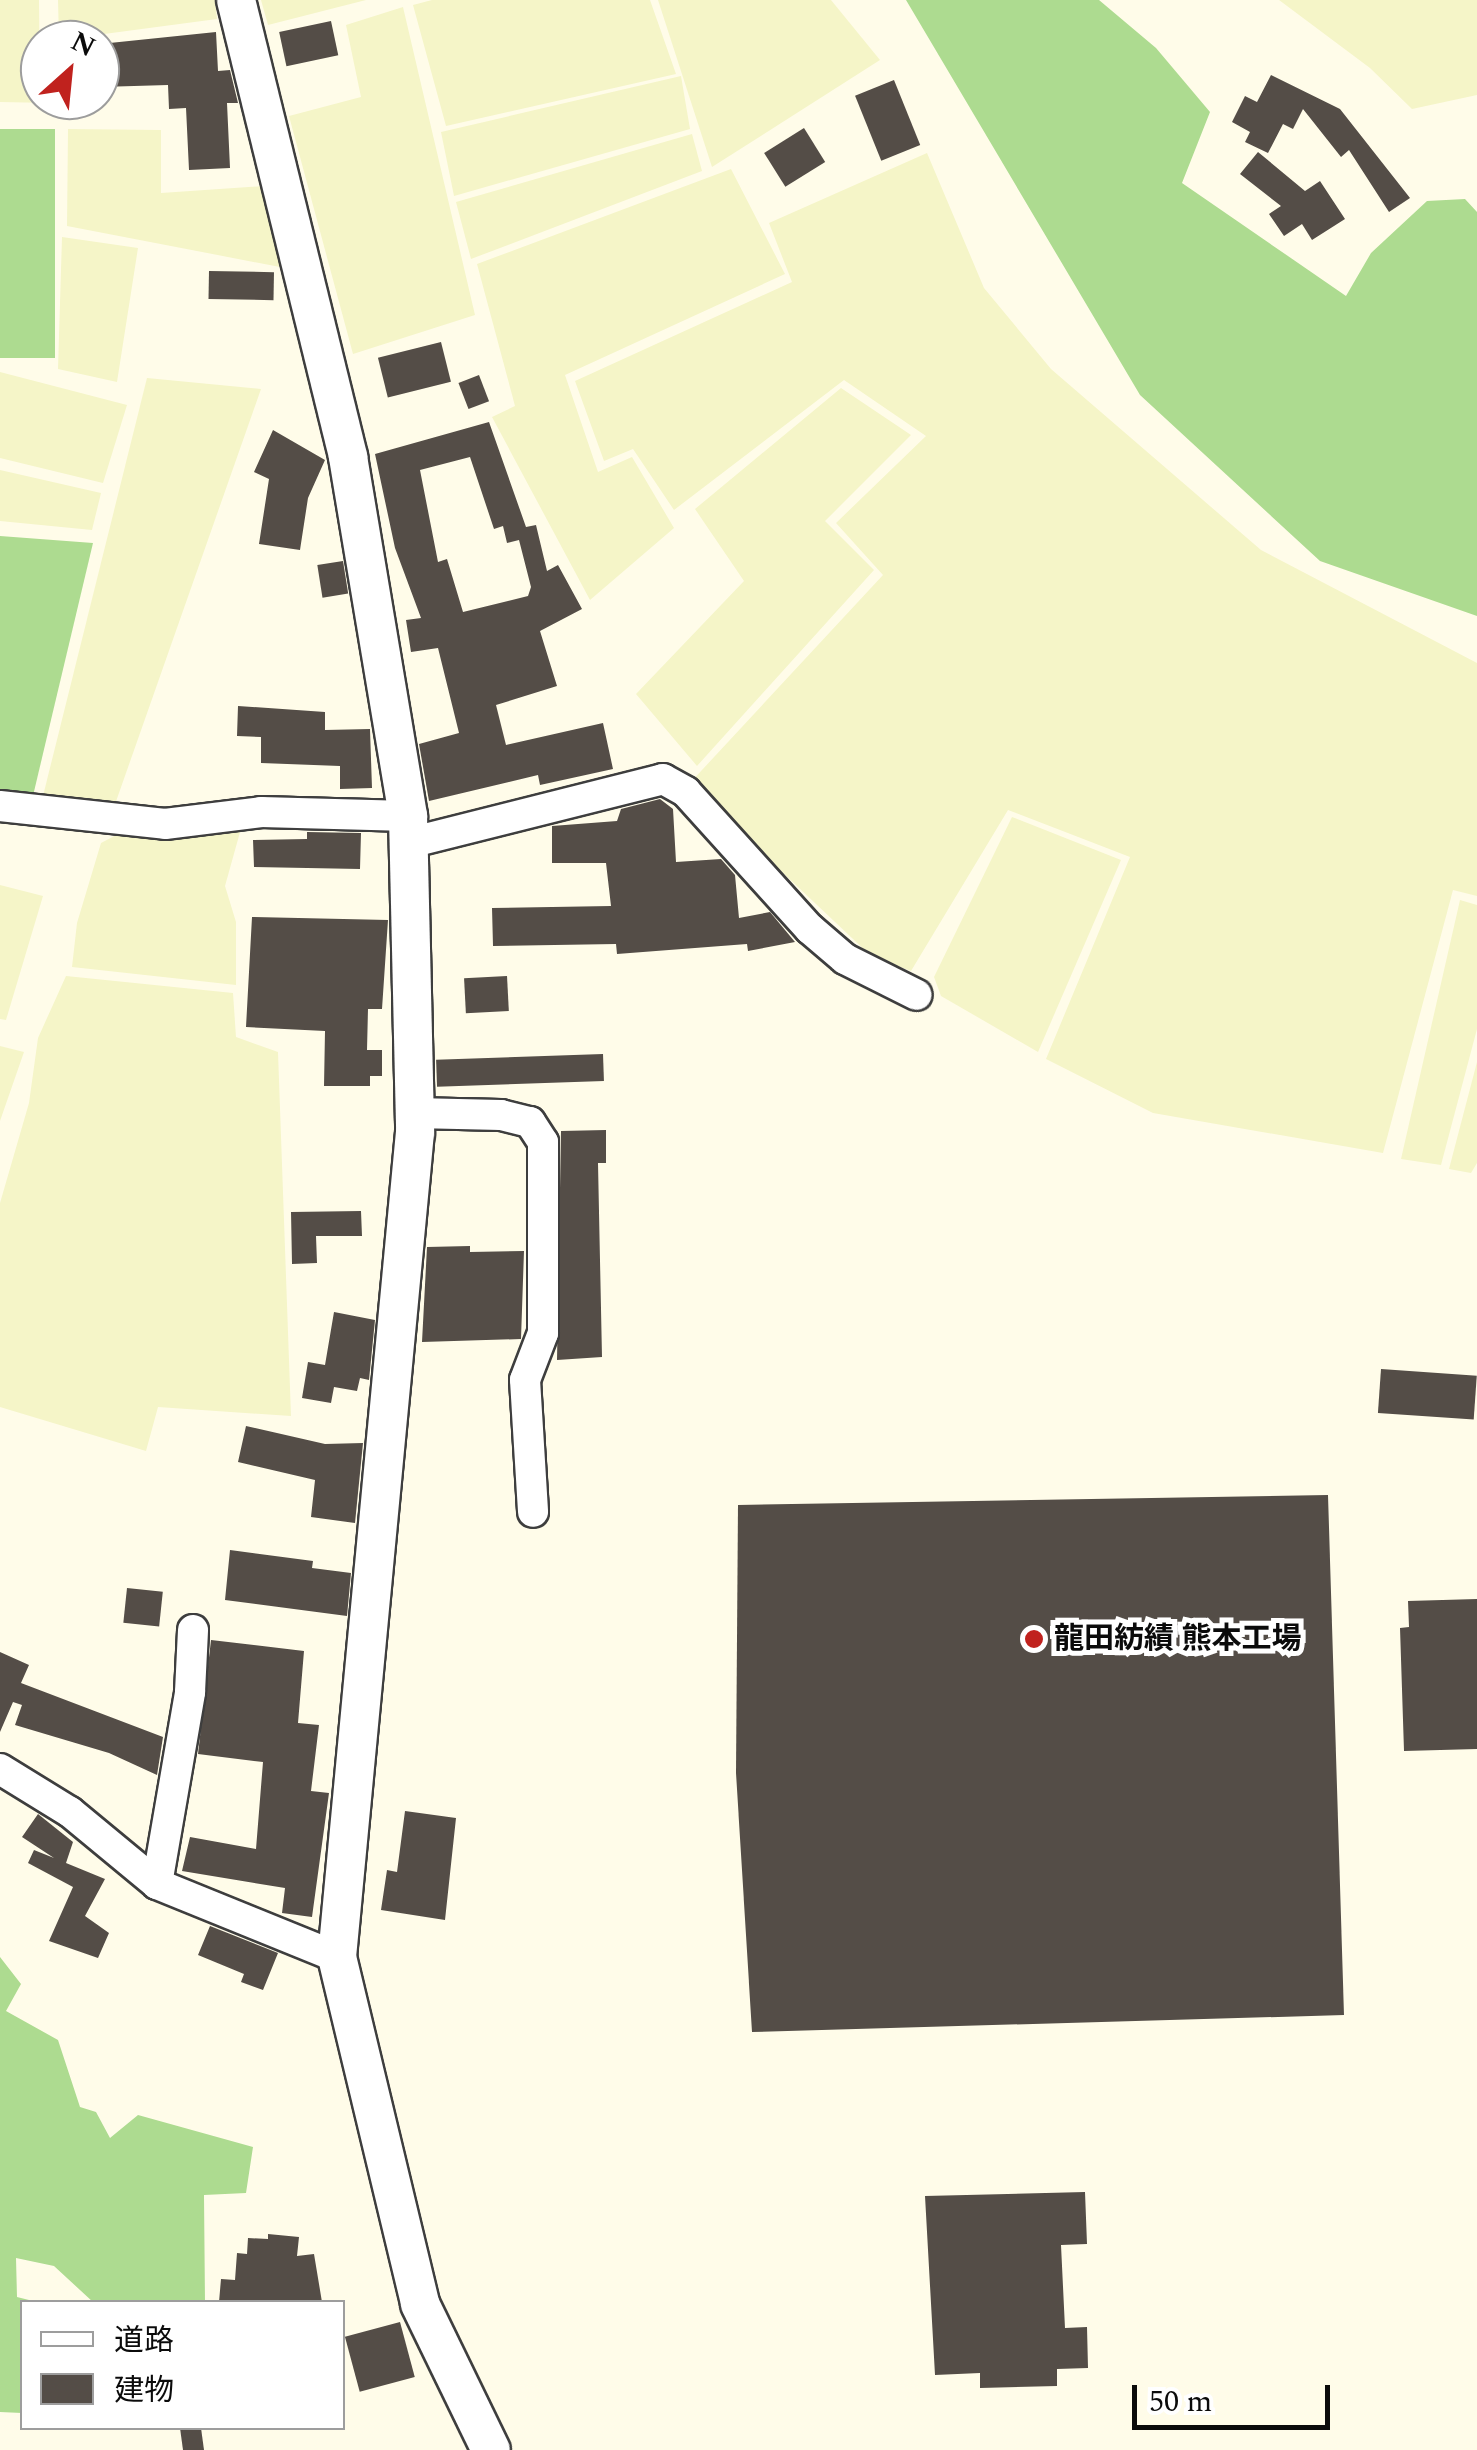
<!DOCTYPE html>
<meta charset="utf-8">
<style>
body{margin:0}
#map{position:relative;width:1477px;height:2450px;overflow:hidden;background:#fffce9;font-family:Spectral,"Noto Sans JP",serif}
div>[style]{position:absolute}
.farmland>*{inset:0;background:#f5f5c8}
.forest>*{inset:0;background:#addb90;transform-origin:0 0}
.building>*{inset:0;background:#544d47;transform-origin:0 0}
.roads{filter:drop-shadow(2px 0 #3e3e3e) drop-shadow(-2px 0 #3e3e3e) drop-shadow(0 2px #3e3e3e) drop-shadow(0 -2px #3e3e3e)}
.minor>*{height:30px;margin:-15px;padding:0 15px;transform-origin:15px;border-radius:15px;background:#fff}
.tertiary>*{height:38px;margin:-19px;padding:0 19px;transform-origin:19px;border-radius:19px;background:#fff}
.dots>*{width:28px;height:28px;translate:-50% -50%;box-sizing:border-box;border:5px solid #fff;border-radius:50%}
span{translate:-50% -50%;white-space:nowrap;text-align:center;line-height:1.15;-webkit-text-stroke:10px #fff;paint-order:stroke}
.poi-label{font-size:30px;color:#0b0b0b;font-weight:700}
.left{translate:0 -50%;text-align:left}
.legend{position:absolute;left:20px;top:2300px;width:325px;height:130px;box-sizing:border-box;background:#fff;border:2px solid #9d9d9d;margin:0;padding:12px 18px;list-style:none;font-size:30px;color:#0b0b0b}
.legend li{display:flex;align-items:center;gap:20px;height:50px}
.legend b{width:50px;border:2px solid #9d9d9d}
.north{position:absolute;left:20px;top:20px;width:100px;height:100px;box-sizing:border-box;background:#fff;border:2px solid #9d9d9d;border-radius:50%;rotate:27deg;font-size:28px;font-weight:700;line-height:40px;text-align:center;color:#0b0b0b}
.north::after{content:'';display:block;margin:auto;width:35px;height:45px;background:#c0221e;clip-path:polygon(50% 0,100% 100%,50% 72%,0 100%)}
.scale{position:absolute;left:1132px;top:2385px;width:198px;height:45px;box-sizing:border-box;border:5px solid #0b0b0b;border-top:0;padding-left:12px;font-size:30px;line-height:35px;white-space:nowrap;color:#0b0b0b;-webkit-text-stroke:8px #fff;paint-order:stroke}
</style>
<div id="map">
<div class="farmland">
<div style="clip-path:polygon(0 0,39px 0,40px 100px,52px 103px,0 102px)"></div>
<div style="clip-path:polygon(58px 0,215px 0,217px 19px,59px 40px)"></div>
<div style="clip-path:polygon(261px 0,366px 0,268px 25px)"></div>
<div style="clip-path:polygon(432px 0,650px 0,676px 74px,446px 126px,413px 5px)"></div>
<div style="clip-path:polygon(658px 0,831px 0,880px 60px,712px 167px)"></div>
<div style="clip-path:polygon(1279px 0,1477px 0,1477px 95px,1412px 109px,1370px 68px)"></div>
<div style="clip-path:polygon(403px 7px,475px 315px,353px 354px,289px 116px,361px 97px,346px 25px)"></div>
<div style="clip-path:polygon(681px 76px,690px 129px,454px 196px,441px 132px)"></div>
<div style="clip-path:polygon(68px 129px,161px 130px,161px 193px,264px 186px,280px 267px,67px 226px)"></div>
<div style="clip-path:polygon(692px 134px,702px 171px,471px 259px,456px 202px)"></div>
<div style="clip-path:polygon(927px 153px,984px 288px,1051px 369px,1261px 550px,1477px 663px,1477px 896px,1453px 890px,1383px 1153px,1153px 1113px,1046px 1059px,1130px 857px,1008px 810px,911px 971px,871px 956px,689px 784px,883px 575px,836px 523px,926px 436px,844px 380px,674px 510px,633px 449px,604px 461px,575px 381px,792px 282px,769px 223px)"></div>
<div style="clip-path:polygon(731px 169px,785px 274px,565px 375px,598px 472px,632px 457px,674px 528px,590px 600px,492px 417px,515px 406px,477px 264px)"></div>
<div style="clip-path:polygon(62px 237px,138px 248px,117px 382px,58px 369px)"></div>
<div style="clip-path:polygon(0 372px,127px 405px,103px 483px,0 458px)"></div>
<div style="clip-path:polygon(147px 378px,261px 389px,113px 810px,41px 804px)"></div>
<div style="clip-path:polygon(841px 388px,911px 435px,825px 521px,874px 570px,697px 766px,636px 694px,744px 581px,695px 509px)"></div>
<div style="clip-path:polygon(0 470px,101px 493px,92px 530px,0 521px)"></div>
<div style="clip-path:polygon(1012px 817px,1121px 860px,1038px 1052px,941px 996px,934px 977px)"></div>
<div style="clip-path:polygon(242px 825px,225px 886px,236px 922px,236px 985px,72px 967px,77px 923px,101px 843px,124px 831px)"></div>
<div style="clip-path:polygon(0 885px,43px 896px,6px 1020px,0 1019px)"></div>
<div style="clip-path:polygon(1460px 900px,1477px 905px,1477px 1029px,1441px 1165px,1401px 1159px)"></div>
<div style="clip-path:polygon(66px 976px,233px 993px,236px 1037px,278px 1052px,291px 1416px,158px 1407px,146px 1451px,0 1407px,0 1203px,29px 1103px,38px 1038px)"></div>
<div style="clip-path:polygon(0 1046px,24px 1052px,0 1121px)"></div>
<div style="clip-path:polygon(1477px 1062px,1477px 1163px,1471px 1173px,1449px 1169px)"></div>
</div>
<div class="forest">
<div style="clip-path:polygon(906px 0,1099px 0,1156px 48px,1210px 112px,1182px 183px,1346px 296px,1371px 253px,1427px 201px,1465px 199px,1477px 212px,1477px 616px,1320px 561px,1140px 395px)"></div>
<div style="left:0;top:129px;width:55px;height:229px"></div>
<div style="clip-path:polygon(0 536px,93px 543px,32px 800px,0 789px)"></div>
<div style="clip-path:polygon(0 1957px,21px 1984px,6px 2011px,58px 2040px,80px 2107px,96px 2112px,110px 2138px,138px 2115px,253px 2147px,246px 2193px,204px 2195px,205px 2302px,93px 2302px,54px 2266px,16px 2258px,17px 2297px,37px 2302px,22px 2302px,22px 2413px,0 2412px)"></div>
</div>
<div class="building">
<div style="left:331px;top:21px;width:35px;height:53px;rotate:78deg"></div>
<div style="clip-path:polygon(216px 32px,218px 71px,230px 70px,238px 103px,227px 103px,230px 168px,189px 170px,186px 108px,169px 109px,168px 85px,100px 87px,100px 44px)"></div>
<div style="clip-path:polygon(1271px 75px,1340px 109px,1410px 198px,1389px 212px,1349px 150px,1341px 157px,1303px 109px,1293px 129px,1283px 124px,1268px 153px,1245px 142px,1250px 132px,1232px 122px,1245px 96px,1257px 102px)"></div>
<div style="left:894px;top:80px;width:70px;height:42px;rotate:68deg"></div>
<div style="left:804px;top:128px;width:40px;height:47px;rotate:58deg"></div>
<div style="clip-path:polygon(1258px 152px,1305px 191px,1320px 181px,1345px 219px,1312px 240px,1302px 224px,1284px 236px,1269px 214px,1281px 206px,1240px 174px)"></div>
<div style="left:209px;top:271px;width:65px;height:28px;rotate:1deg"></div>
<div style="left:441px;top:342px;width:41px;height:65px;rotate:76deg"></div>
<div style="left:479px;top:375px;width:28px;height:22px;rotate:69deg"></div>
<div style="clip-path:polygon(evenodd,489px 422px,526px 527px,536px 525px,547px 571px,558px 565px,582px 609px,540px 631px,557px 686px,496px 705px,506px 745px,603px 723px,613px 769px,540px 785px,538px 775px,429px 801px,419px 744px,459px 733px,438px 648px,411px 652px,406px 620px,421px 618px,395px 548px,375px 454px,489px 422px,470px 457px,494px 529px,503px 526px,507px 543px,519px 540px,531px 587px,528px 596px,463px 612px,447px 559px,438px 562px,420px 470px,470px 457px)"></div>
<div style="clip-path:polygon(273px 430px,325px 460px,308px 498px,300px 550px,259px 544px,269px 479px,254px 472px)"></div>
<div style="left:343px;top:561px;width:33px;height:26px;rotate:81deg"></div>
<div style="clip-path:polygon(238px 706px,325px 712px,325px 730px,370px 729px,372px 788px,340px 789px,340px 766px,261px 763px,261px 737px,237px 736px)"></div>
<div style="clip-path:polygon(660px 799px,673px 809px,676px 862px,721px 859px,735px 875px,739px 918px,770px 912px,795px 942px,748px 951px,747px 944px,617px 954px,616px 944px,493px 946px,492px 908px,611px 906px,606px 863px,552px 863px,552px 826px,617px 821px,621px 809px)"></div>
<div style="clip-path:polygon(307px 832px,361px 833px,360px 869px,254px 867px,253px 840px,307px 839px)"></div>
<div style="clip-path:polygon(252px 917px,388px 920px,382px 1009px,368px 1009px,367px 1050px,382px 1050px,382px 1076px,370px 1076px,370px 1086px,324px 1086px,325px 1031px,246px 1027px)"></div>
<div style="left:507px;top:976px;width:35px;height:43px;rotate:87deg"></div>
<div style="left:603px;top:1054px;width:27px;height:167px;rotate:88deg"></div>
<div style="clip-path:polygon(606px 1130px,606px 1163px,598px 1163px,602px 1357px,557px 1360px,561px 1131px)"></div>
<div style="clip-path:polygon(361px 1211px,362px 1236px,316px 1236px,317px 1263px,292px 1264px,291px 1212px)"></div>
<div style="clip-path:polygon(470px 1246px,470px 1252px,524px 1251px,521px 1339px,422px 1342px,427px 1247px)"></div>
<div style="clip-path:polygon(334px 1312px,375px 1320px,369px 1380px,360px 1378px,357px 1391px,334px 1387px,331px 1403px,302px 1398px,308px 1362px,325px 1365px)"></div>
<div style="left:1381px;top:1369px;width:96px;height:44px;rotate:4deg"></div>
<div style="clip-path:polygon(246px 1426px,325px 1444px,363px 1443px,355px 1523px,311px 1517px,315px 1480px,238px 1462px)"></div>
<div style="clip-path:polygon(1328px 1495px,1344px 2015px,752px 2032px,736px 1773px,738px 1505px)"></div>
<div style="clip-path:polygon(230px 1550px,313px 1561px,312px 1568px,351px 1573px,347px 1616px,225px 1600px)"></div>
<div style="left:127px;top:1588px;width:36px;height:35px;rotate:6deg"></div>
<div style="clip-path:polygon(1477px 1599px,1477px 1749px,1404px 1751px,1400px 1628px,1409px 1627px,1408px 1601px)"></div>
<div style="clip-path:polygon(211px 1640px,304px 1651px,298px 1723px,319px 1725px,311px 1791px,329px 1793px,312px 1917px,282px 1913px,285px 1888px,182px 1871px,190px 1837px,256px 1849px,263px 1762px,198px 1754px)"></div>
<div style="clip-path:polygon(0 1652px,29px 1665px,21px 1683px,163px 1737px,157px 1775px,109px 1753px,15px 1725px,22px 1705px,13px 1702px,0 1732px)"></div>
<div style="clip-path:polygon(405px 1811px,456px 1818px,445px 1920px,381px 1910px,387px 1870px,397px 1872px)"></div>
<div style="clip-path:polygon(38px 1814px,73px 1842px,66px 1863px,105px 1879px,85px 1916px,109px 1933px,98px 1958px,49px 1941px,73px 1887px,28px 1863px,34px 1850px,54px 1858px,22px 1837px)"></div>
<div style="clip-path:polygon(210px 1926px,278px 1953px,263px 1990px,241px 1982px,244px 1974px,198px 1955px)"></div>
<div style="clip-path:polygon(1085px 2192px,1087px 2244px,1061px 2245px,1065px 2328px,1087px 2327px,1088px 2368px,1057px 2369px,1057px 2386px,980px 2388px,980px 2373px,935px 2375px,925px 2196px)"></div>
<div style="clip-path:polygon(268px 2234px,299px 2237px,297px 2256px,314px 2254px,322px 2302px,219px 2302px,221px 2279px,235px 2280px,237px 2253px,247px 2254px,248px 2238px,268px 2239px)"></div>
<div style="left:400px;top:2322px;width:57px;height:57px;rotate:75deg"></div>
<div style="clip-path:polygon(180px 2428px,201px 2428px,204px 2450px,183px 2450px)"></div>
</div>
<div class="roads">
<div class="minor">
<div style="left:0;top:806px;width:166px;rotate:6.2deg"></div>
<div style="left:165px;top:824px;width:97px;rotate:-7.1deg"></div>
<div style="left:261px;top:812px;width:147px;rotate:1.6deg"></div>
<div style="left:409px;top:843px;width:262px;rotate:-14.1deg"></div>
<div style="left:663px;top:779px;width:26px;rotate:29deg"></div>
<div style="left:686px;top:792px;width:185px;rotate:47.9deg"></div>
<div style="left:810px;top:929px;width:46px;rotate:40.6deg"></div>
<div style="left:845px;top:959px;width:80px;rotate:26.6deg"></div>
<div style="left:415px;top:1113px;width:86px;rotate:1.3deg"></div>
<div style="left:501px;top:1115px;width:30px;rotate:14deg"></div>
<div style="left:530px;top:1122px;width:24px;rotate:57deg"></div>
<div style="left:543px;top:1142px;width:191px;rotate:90deg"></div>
<div style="left:543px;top:1333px;width:50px;rotate:111deg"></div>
<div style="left:525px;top:1380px;width:132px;rotate:86.5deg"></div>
<div style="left:0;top:1769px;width:82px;rotate:31.6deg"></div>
<div style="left:70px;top:1812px;width:113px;rotate:39.6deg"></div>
<div style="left:157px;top:1884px;width:194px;rotate:22.1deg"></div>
<div style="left:157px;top:1884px;width:195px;rotate:-80.2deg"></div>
<div style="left:190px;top:1692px;width:62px;rotate:-87.2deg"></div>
</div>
<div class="tertiary">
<div style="left:236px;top:0;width:471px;rotate:76.2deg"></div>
<div style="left:348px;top:457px;width:364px;rotate:80.5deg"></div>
<div style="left:408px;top:816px;width:316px;rotate:88.7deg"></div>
<div style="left:415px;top:1132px;width:829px;rotate:95.4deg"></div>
<div style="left:337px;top:1957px;width:357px;rotate:76.5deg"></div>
<div style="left:420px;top:2304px;width:162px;rotate:64.1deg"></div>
</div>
</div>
<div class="dots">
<div style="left:1034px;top:1639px;background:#c0221e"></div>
</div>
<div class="poi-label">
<span class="left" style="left:1054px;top:1639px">龍田紡績 熊本工場</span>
</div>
<ul class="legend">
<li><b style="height:12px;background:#fff"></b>道路</li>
<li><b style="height:28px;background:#544d47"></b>建物</li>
</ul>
<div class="north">N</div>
<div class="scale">50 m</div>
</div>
